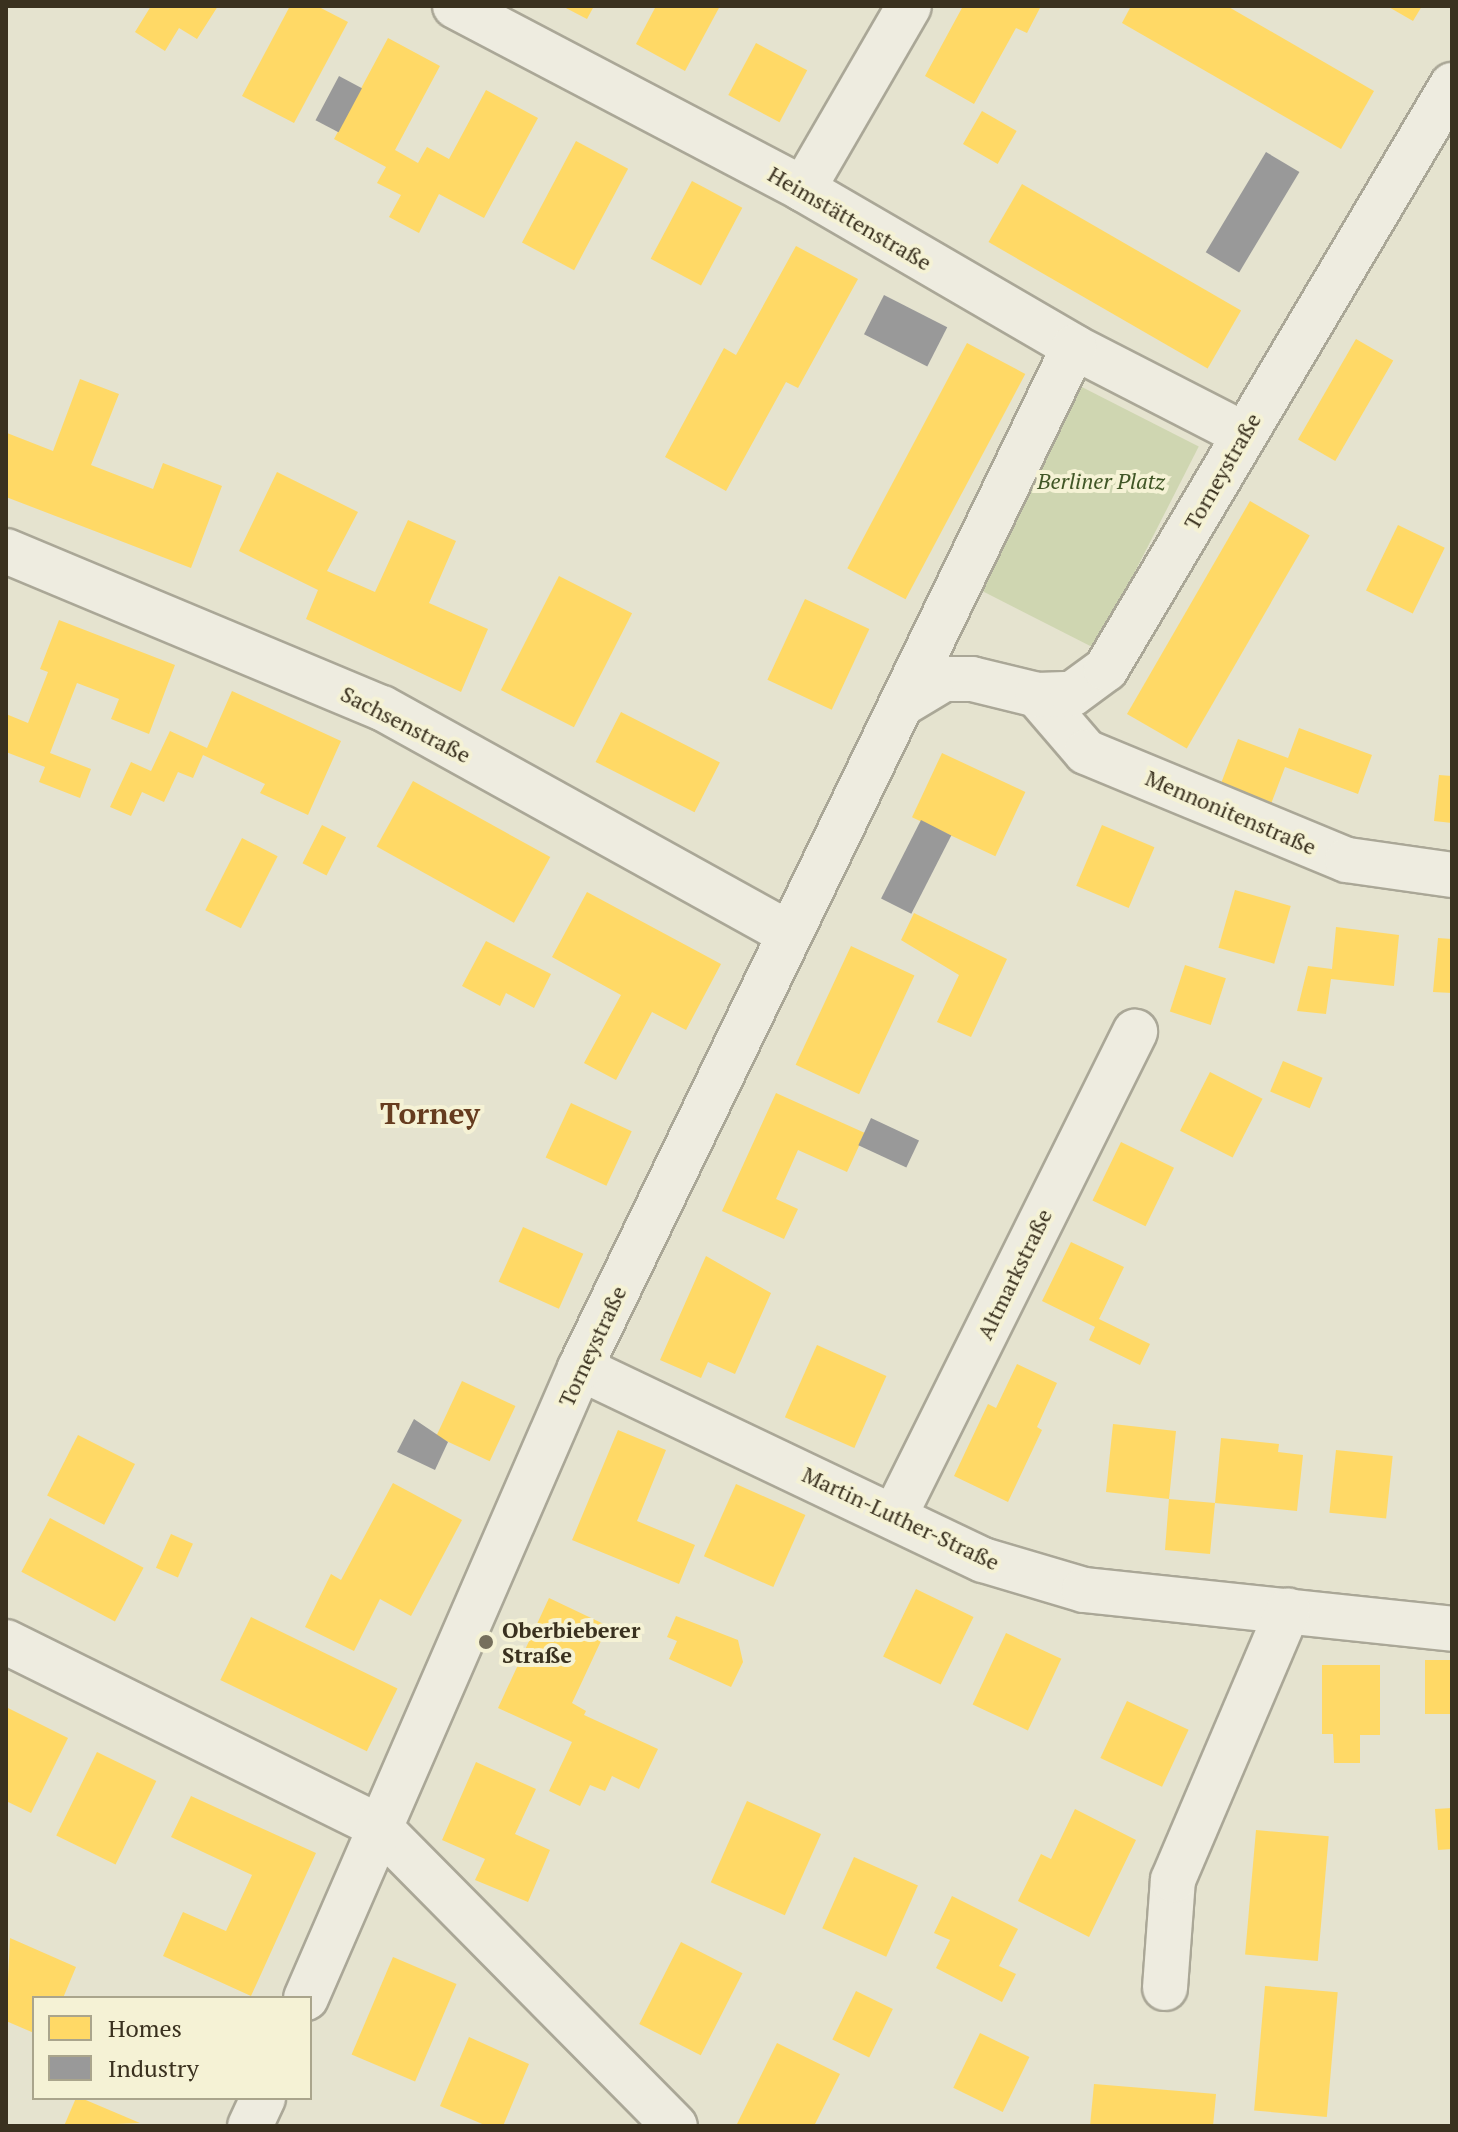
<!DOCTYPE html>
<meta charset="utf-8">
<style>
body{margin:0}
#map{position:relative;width:1458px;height:2132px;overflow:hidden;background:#e5e3cf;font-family:"PT Serif",serif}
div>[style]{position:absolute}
.green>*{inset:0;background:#cfd6b1;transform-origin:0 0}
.homes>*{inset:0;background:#ffd966;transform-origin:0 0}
.industry>*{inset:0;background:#999;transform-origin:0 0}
.roads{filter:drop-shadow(2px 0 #aaa797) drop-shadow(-2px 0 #aaa797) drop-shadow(0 2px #aaa797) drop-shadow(0 -2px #aaa797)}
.minor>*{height:44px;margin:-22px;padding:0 22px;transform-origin:22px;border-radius:22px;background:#eeece0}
.dots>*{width:22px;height:22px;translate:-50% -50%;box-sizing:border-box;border:4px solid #f5f2d5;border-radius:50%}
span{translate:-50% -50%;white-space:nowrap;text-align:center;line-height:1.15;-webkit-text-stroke:8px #f5f2d5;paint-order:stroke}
.street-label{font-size:22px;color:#3a311f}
.park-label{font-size:22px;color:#405626;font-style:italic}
.poi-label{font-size:22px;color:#3a311f;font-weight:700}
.left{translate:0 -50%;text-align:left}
.district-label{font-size:30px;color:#663c1f;font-weight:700}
.frame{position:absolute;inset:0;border:8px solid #3a311f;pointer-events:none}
.legend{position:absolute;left:32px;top:1996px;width:280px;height:104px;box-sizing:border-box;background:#f5f2d5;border:2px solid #aaa58c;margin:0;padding:10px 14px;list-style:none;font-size:24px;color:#3a311f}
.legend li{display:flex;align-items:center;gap:16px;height:40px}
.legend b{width:40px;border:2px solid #aaa58c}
</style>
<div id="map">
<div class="green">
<div style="left:1074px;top:383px;width:140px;height:227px;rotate:27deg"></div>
</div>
<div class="homes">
<div style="clip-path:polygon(151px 6px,218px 6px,197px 39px,179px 28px,165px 51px,135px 32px)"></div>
<div style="clip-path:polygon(290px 6px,317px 6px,348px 22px,294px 123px,242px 96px)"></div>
<div style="clip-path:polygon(562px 6px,594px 6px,587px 19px)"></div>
<div style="clip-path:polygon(656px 6px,720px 6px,685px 71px,636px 44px)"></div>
<div style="clip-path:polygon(963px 6px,1041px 6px,1027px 33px,1016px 28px,974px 104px,925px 76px)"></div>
<div style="clip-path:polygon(1131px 6px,1227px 6px,1374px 91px,1341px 149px,1122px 23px)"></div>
<div style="clip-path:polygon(1387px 6px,1422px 6px,1413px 21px)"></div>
<div style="clip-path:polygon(388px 38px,440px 66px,395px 150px,418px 163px,427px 147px,449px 159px,486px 90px,538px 118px,484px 218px,439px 194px,419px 233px,389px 217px,401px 195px,377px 183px,386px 167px,334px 139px)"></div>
<div style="left:756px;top:43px;width:58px;height:59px;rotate:28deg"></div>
<div style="left:982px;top:111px;width:40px;height:38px;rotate:30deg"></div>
<div style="left:576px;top:141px;width:59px;height:115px;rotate:28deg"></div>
<div style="left:692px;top:181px;width:57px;height:88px;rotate:28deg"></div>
<div style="left:1022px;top:184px;width:253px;height:67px;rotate:30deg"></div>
<div style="clip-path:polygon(796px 246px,858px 279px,798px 388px,786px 382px,726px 491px,665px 457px,724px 348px,736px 355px)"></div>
<div style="left:1356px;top:339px;width:43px;height:116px;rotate:30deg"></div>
<div style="left:967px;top:343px;width:66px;height:255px;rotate:28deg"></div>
<div style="clip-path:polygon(80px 379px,119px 394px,91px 465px,153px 489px,163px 463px,222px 486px,191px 568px,6px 497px,7px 433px,53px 451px)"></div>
<div style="clip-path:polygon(277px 472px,358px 512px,327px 571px,375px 592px,408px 520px,456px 541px,429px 603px,488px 629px,461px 692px,306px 619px,318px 590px,239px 551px)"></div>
<div style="left:1250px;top:501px;width:69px;height:246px;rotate:30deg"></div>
<div style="left:1398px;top:525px;width:52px;height:73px;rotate:26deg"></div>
<div style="left:559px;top:576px;width:82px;height:128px;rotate:27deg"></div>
<div style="left:805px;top:599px;width:71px;height:89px;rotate:25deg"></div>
<div style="clip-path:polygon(59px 620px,175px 665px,149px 734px,111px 719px,119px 699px,77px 683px,50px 753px,91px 769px,80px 798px,39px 782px,45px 767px,6px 752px,6px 714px,28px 723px,48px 672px,40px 669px)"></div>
<div style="clip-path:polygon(232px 691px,341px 741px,308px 815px,260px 793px,265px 784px,203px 755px,193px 778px,178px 772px,164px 802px,142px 792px,131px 816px,110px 807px,131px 762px,151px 771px,170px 731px,207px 748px)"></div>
<div style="left:621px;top:712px;width:111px;height:56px;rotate:27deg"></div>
<div style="clip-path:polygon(1299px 728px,1372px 755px,1358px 794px,1285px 767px,1271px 804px,1220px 786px,1238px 739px,1288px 758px)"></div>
<div style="left:942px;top:753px;width:92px;height:71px;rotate:25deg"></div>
<div style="clip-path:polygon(1439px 775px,1452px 776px,1452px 823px,1434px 821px)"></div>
<div style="left:413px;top:781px;width:157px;height:75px;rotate:29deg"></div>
<div style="left:322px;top:825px;width:27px;height:43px;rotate:27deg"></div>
<div style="left:1102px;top:825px;width:57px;height:66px;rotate:23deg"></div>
<div style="left:242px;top:838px;width:40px;height:81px;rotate:27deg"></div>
<div style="left:1235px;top:890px;width:58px;height:60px;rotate:16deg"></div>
<div style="clip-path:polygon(587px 892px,721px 964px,686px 1030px,652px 1012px,616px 1080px,584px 1063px,621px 995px,552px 957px)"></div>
<div style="clip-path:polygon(914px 913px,1007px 959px,971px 1037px,937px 1022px,959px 975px,901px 940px)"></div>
<div style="clip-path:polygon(1336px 927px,1399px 935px,1394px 986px,1331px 979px,1326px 1014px,1297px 1011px,1308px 966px,1332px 969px)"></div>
<div style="clip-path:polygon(1438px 938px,1452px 939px,1452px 993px,1433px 992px)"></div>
<div style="clip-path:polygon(486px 941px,551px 974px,534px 1008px,506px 993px,500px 1006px,462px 986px)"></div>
<div style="left:851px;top:946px;width:70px;height:131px;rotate:25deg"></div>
<div style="left:1185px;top:965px;width:43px;height:49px;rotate:18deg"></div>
<div style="left:1283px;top:1061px;width:43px;height:33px;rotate:23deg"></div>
<div style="left:1210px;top:1072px;width:59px;height:66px;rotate:27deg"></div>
<div style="clip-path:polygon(776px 1093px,865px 1133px,847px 1172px,798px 1150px,776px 1199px,798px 1209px,784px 1239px,722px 1211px)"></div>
<div style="left:571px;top:1103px;width:67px;height:60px;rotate:25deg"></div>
<div style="left:1121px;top:1142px;width:59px;height:65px;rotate:26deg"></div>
<div style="left:523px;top:1227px;width:66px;height:60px;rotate:24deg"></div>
<div style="clip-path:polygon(1071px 1242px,1124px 1267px,1099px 1319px,1150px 1344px,1140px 1365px,1089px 1340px,1095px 1327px,1042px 1301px)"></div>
<div style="clip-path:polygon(706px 1256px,771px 1293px,735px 1374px,708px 1362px,701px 1378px,660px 1360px)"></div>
<div style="left:817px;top:1345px;width:76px;height:79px;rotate:24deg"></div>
<div style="clip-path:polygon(1017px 1364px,1057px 1383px,1037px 1427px,1042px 1430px,1008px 1502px,954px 1476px,988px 1404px,996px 1408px)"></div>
<div style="left:462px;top:1381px;width:59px;height:61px;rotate:25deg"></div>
<div style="clip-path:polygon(1113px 1424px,1176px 1431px,1169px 1499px,1215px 1503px,1221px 1438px,1279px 1444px,1278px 1452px,1303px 1455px,1297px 1511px,1215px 1503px,1210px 1554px,1165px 1550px,1169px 1499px,1106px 1492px)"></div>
<div style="clip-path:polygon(618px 1430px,666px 1450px,637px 1521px,695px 1545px,679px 1584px,572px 1540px)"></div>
<div style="left:78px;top:1435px;width:64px;height:68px;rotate:27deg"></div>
<div style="left:1336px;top:1450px;width:57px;height:63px;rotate:6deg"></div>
<div style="clip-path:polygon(393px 1483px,462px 1520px,411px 1616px,380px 1599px,354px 1651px,305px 1627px,331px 1574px,341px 1580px)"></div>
<div style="left:736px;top:1484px;width:76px;height:79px;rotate:24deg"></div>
<div style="left:50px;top:1518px;width:106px;height:61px;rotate:28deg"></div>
<div style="left:171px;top:1534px;width:24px;height:37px;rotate:24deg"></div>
<div style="left:916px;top:1589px;width:64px;height:75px;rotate:26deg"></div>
<div style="clip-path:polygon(549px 1598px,608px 1626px,572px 1703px,586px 1711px,584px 1715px,658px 1749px,639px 1789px,612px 1776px,605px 1791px,590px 1785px,580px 1806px,549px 1791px,572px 1742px,498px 1708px)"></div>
<div style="clip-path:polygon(676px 1616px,738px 1640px,743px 1662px,731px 1687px,669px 1659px,677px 1641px,667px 1637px)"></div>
<div style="left:251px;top:1617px;width:163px;height:70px;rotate:26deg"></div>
<div style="left:1006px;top:1633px;width:61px;height:79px;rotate:25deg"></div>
<div style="left:1425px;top:1660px;width:27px;height:54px"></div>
<div style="clip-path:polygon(1322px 1665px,1380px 1665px,1380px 1735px,1360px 1735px,1360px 1763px,1334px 1763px,1333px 1734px,1322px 1734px)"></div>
<div style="left:1127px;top:1701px;width:68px;height:63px;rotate:25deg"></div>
<div style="clip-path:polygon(6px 1707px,68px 1738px,31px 1813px,6px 1801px)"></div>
<div style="left:97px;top:1752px;width:66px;height:93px;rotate:26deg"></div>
<div style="clip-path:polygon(476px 1762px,536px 1789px,515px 1834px,550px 1850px,528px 1902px,475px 1880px,485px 1859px,442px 1840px)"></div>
<div style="clip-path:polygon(191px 1796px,316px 1853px,251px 1996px,163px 1956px,183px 1912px,226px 1931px,252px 1875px,171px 1837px)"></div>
<div style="left:747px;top:1801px;width:81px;height:89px;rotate:24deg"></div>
<div style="clip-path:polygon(1452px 1808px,1452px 1849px,1438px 1850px,1435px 1809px)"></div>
<div style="clip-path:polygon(1075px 1809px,1136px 1840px,1089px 1937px,1018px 1901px,1041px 1854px,1051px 1859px)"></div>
<div style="left:1256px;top:1830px;width:73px;height:125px;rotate:5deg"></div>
<div style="left:854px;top:1857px;width:70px;height:78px;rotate:24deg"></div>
<div style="clip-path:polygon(952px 1896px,1018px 1929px,999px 1966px,1016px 1974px,1002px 2002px,936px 1968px,950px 1940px,934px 1933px)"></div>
<div style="clip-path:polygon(10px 1938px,76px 1967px,63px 1998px,34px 1998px,34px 2033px,6px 2021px)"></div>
<div style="left:681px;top:1942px;width:69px;height:92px;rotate:27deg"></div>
<div style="left:393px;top:1957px;width:69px;height:106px;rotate:23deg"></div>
<div style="left:1265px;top:1986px;width:73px;height:125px;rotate:5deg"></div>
<div style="left:856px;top:1991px;width:41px;height:54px;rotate:26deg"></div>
<div style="left:980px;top:2033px;width:55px;height:61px;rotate:26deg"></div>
<div style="clip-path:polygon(469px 2037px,529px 2064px,503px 2126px,487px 2126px,440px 2106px)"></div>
<div style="clip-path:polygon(777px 2043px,840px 2074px,814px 2126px,736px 2126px)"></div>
<div style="clip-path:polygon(1094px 2084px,1216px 2094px,1213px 2126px,1090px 2126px)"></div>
<div style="clip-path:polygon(76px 2098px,81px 2098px,140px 2123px,64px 2126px)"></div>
</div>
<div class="industry">
<div style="left:339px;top:76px;width:26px;height:50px;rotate:28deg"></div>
<div style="left:1266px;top:152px;width:39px;height:117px;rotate:31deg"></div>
<div style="left:884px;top:295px;width:71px;height:44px;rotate:27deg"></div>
<div style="left:921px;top:820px;width:34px;height:88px;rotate:27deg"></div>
<div style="left:871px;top:1118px;width:53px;height:30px;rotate:25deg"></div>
<div style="clip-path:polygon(414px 1419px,448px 1442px,435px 1470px,397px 1452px)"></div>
</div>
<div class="roads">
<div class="minor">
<div style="left:455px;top:6px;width:393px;rotate:27.7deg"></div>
<div style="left:803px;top:189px;width:314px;rotate:30.2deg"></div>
<div style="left:1074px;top:347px;width:190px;rotate:27.2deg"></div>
<div style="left:803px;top:189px;width:211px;rotate:-59.9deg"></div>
<div style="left:6px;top:551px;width:407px;rotate:22.7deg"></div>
<div style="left:382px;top:708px;width:466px;rotate:29deg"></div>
<div style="left:1037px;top:695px;width:75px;rotate:49.3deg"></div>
<div style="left:1086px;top:752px;width:282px;rotate:22.5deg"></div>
<div style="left:1347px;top:860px;width:106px;rotate:8.1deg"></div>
<div style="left:902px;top:704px;width:49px;rotate:-30.8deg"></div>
<div style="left:944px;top:679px;width:28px"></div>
<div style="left:972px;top:679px;width:67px;rotate:13.8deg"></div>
<div style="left:1037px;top:695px;width:35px;rotate:-2deg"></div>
<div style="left:1072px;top:694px;width:42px;rotate:-36.3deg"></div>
<div style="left:1106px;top:669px;width:679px;rotate:-59.35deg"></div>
<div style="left:580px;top:1368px;width:446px;rotate:25.5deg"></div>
<div style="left:983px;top:1560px;width:105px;rotate:16.5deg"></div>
<div style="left:1084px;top:1590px;width:370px;rotate:6deg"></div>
<div style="left:894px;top:1517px;width:542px;rotate:-63.58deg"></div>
<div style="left:6px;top:1642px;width:415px;rotate:26.3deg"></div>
<div style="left:378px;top:1826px;width:422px;rotate:45.3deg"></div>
<div style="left:1165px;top:1988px;width:108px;rotate:-85.8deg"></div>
<div style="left:1173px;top:1880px;width:293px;rotate:-66.9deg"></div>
<div style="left:306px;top:1998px;width:687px;rotate:-66.49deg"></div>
<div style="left:580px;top:1368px;width:1134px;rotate:-64.18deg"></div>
<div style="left:250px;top:2126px;width:31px;rotate:-65deg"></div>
</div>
</div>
<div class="dots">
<div style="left:486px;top:1642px;background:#766f5d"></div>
</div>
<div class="street-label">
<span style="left:850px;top:218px;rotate:30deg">Heimstättenstraße</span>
<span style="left:1222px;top:471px;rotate:-60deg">Torneystraße</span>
<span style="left:406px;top:724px;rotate:27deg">Sachsenstraße</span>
<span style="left:1231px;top:812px;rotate:23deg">Mennonitenstraße</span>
<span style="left:1014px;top:1274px;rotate:-64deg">Altmarkstraße</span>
<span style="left:592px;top:1346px;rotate:-65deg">Torneystraße</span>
<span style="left:901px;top:1518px;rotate:25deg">Martin-Luther-Straße</span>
</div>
<div class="park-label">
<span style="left:1101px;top:481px">Berliner Platz</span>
</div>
<div class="poi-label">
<span class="left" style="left:502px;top:1642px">Oberbieberer<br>Straße</span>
</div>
<div class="district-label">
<span style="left:430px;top:1113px">Torney</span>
</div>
<div class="frame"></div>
<ul class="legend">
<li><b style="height:22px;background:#ffd966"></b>Homes</li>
<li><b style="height:22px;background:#999"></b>Industry</li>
</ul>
</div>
